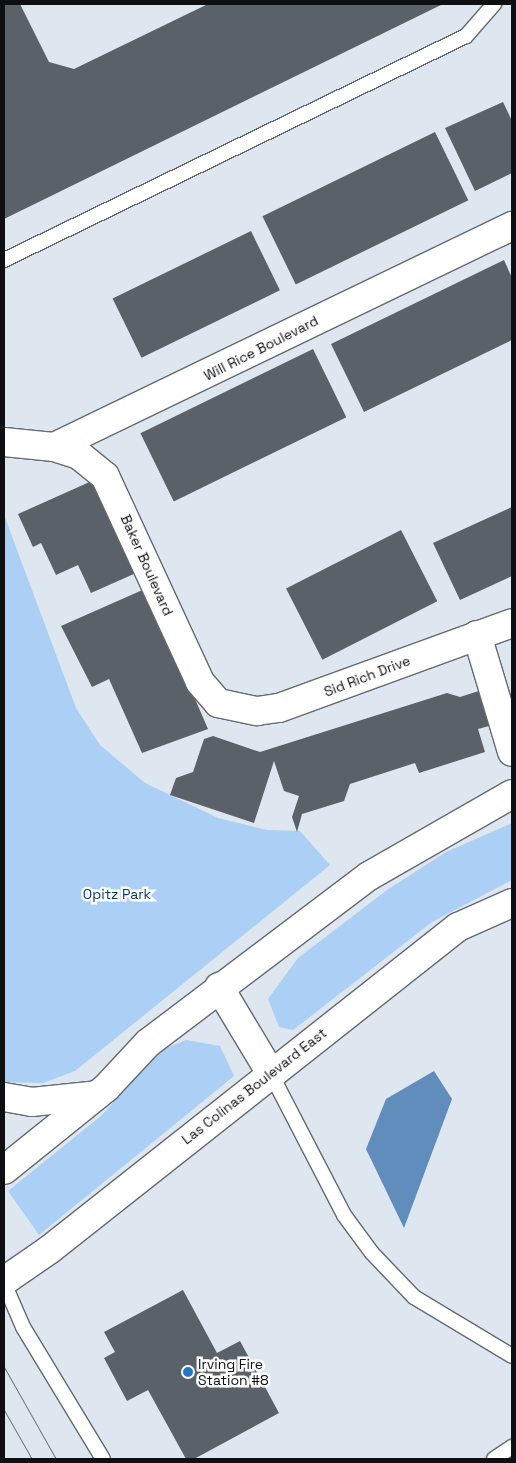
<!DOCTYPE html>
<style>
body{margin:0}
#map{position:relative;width:516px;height:1463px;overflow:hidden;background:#dee6ef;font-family:"Space Grotesk",sans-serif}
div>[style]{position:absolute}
.green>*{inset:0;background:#accff6}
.water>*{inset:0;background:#618dbd}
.building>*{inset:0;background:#5a6168;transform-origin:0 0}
.roads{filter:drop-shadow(1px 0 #636a72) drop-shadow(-1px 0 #636a72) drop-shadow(0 1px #636a72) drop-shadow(0 -1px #636a72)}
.service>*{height:14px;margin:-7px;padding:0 7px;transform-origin:7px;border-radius:7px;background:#fff}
.minor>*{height:28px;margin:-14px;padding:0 14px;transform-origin:14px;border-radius:14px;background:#fff}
.secondary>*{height:28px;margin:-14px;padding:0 14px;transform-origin:14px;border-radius:14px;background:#fff}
.tram>*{height:1px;margin:-0.5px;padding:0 0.5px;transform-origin:0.5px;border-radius:0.5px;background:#70757b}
.dots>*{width:14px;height:14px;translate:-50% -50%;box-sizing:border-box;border:2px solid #fff;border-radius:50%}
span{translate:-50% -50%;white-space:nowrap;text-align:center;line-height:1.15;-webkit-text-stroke:5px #fff;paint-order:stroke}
.street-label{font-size:14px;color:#0d0f12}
.park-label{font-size:14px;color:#093b69}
.poi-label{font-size:14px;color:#0d0f12}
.left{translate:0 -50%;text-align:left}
.frame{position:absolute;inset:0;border:5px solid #0d0f12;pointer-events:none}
</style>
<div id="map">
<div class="green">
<div style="clip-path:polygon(4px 515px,76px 708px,100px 745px,145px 783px,218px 818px,267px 830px,300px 831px,330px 865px,75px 1071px,43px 1083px,4px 1082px)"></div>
<div style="clip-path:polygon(512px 823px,512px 880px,432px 922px,293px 1030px,279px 1027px,268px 999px,298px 958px,387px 890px,446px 852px)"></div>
<div style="clip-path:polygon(186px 1040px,220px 1046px,234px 1076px,39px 1235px,8px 1191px,102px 1115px,157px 1052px)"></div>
</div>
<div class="water">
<div style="clip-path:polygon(434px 1071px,452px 1099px,404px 1228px,366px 1149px,386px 1099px)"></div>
</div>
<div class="building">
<div style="clip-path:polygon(4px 4px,20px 4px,49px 62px,74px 69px,208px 4px,443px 4px,4px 219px)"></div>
<div style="clip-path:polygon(503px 102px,512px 121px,512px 173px,475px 191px,445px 128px)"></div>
<div style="left:435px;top:132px;width:76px;height:192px;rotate:64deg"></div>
<div style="left:251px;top:231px;width:66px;height:154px;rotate:64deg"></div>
<div style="clip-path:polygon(504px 260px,512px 278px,512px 340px,364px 412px,331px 344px)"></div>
<div style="left:313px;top:349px;width:76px;height:192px;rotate:64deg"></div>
<div style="clip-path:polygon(94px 480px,136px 573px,91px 593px,78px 565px,56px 575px,41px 543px,33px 547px,18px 514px)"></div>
<div style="clip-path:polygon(512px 507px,512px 576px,460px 600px,433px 543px)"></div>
<div style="left:401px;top:530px;width:80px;height:129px;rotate:63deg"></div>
<div style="clip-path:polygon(147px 588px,208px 729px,142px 753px,109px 679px,92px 687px,61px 626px)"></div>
<div style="clip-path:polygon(485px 689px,496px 724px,478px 729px,485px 752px,419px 773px,415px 763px,350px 784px,344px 801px,302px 814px,297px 832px,292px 817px,299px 796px,284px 791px,274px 761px,254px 823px,170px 795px,176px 778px,193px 772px,204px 739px,213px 736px,260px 752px,447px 693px,460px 697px)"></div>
<div style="clip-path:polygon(183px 1290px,217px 1353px,240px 1341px,279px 1413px,194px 1459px,186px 1459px,148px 1390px,127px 1401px,104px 1358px,115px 1352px,104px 1332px)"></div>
</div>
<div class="roads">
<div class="service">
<div style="left:4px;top:260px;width:513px;rotate:-25.87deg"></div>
<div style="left:466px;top:36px;width:43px;rotate:-48.8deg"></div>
<div style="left:270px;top:1072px;width:161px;rotate:62.6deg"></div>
<div style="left:344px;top:1215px;width:47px;rotate:53.6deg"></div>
<div style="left:372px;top:1253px;width:61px;rotate:46.3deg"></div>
<div style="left:414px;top:1297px;width:114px;rotate:31deg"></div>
<div style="left:4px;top:1283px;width:48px;rotate:66.6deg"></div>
<div style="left:23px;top:1327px;width:154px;rotate:58.8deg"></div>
<div style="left:494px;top:1459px;width:22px;rotate:-34deg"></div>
</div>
<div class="minor">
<div style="left:4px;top:442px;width:50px;rotate:5.7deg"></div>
<div style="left:54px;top:447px;width:509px;rotate:-25.76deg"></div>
<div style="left:54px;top:447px;width:26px;rotate:18deg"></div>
<div style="left:79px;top:455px;width:33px;rotate:39deg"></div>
<div style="left:105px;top:476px;width:227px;rotate:65.2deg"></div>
<div style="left:200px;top:682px;width:28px;rotate:49deg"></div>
<div style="left:218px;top:703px;width:40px;rotate:12deg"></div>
<div style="left:257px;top:711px;width:22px;rotate:-8deg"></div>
<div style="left:279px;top:708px;width:248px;rotate:-20deg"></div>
<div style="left:477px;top:635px;width:122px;rotate:73.3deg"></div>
</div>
<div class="secondary">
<div style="left:219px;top:987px;width:99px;rotate:59deg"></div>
<div style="left:4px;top:1097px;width:28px;rotate:10deg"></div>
<div style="left:32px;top:1102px;width:65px;rotate:-6.1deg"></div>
<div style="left:4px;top:1170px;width:131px;rotate:-38.8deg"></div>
<div style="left:106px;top:1088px;width:62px;rotate:-47deg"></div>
<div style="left:148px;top:1043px;width:277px;rotate:-37.1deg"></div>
<div style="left:369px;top:876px;width:165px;rotate:-29.8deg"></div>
<div style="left:4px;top:1281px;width:55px;rotate:-34.6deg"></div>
<div style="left:49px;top:1250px;width:521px;rotate:-38.3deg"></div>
<div style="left:458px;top:927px;width:59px;rotate:-24deg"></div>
</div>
</div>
<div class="tram">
<div style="left:4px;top:1367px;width:106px;rotate:60.5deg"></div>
<div style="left:4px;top:1410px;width:56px;rotate:60.3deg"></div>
</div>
<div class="dots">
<div style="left:188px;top:1372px;background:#2577c5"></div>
</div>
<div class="street-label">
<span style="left:261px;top:348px;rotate:-27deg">Will Rice Boulevard</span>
<span style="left:147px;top:565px;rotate:66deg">Baker Boulevard</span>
<span style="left:367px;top:676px;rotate:-21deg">Sid Rich Drive</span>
<span style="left:254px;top:1086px;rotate:-38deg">Las Colinas Boulevard East</span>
</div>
<div class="park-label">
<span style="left:117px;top:894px">Opitz Park</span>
</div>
<div class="poi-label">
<span class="left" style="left:198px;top:1372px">Irving Fire<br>Station #8</span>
</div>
<div class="frame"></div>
</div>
